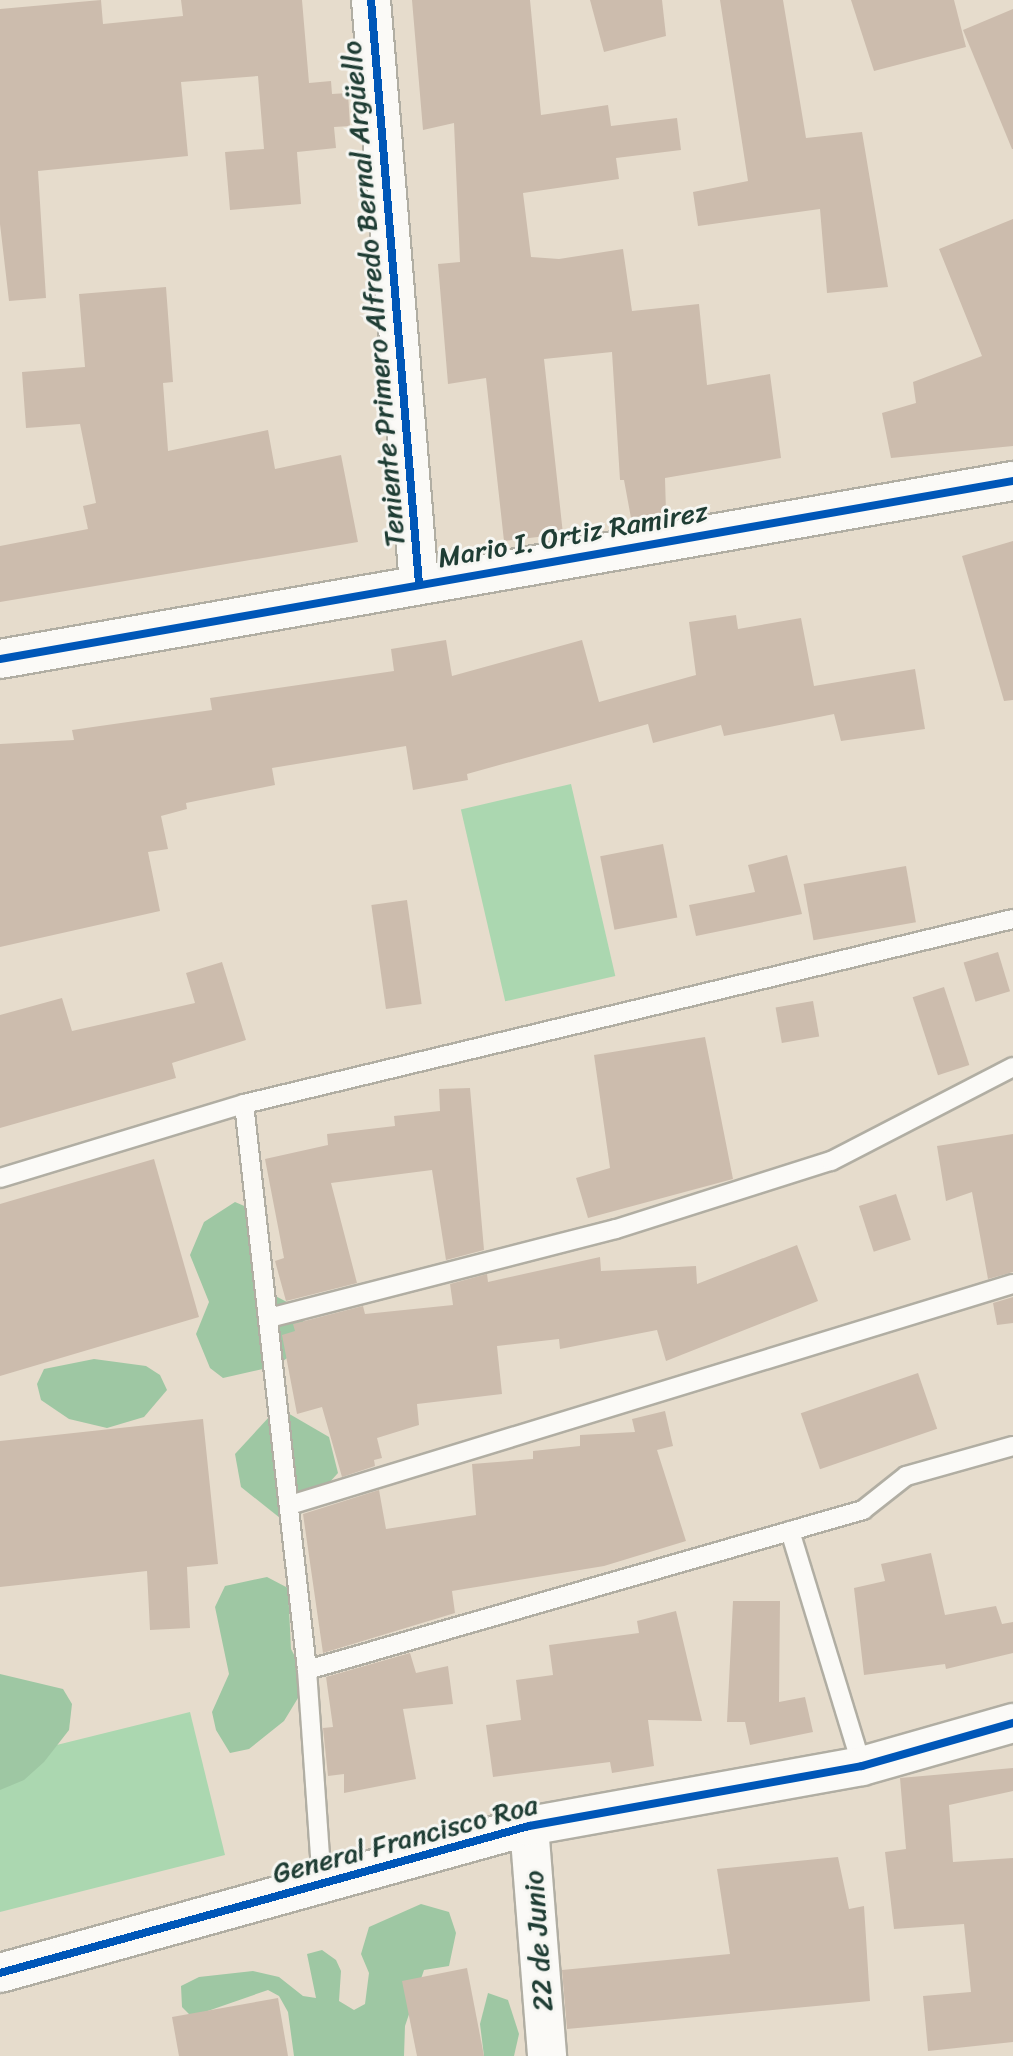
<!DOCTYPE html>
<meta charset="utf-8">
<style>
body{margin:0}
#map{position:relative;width:1013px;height:2056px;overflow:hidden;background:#e6dccc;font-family:Sriracha,sans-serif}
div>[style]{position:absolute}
.green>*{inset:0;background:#abd7b0;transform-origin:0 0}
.forest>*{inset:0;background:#9ec7a3}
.building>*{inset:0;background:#ccbcad;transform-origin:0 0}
.roads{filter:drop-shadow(2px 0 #b1aea3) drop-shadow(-2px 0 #b1aea3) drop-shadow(0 2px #b1aea3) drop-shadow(0 -2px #b1aea3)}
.lane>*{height:18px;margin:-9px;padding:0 9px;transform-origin:9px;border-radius:9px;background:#fbfaf7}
.street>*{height:38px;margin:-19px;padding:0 19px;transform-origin:19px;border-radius:19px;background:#fbfaf7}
.cycleway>*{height:8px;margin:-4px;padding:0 4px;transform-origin:4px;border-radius:4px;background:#0057b8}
span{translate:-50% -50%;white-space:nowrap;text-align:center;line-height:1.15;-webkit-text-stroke:6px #f6f6f2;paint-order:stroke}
.street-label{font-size:28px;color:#1f3d34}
</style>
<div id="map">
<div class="green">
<div style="left:571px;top:784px;width:197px;height:113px;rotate:77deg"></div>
<div style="clip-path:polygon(190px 1712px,225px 1855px,0 1912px,0 1759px)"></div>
</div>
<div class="forest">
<div style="clip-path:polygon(235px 1202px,249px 1208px,268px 1292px,298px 1308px,305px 1325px,290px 1356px,276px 1366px,223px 1378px,210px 1368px,196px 1334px,209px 1302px,190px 1255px,204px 1222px)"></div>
<div style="clip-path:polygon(94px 1359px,146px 1366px,160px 1375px,167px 1390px,144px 1417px,107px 1428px,69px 1419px,41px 1400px,37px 1384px,44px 1369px)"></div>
<div style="clip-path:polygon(286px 1412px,329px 1437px,338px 1473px,290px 1526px,241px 1487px,235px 1454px,270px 1416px)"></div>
<div style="clip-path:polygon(267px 1577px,288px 1588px,291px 1649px,299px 1664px,298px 1698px,284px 1721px,249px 1749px,230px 1753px,216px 1730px,212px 1712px,229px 1674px,215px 1607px,225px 1586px)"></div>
<div style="clip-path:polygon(0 1674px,63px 1689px,72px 1704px,69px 1730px,44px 1762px,24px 1780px,0 1790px)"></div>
<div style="clip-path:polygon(421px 1904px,449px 1912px,456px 1933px,449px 1966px,424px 1970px,405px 2026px,404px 2056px,294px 2056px,288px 2012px,279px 1996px,268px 1990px,199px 2014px,189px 2014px,182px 2007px,181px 1986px,199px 1977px,253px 1971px,279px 1977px,303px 1996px,316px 1998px,307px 1954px,322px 1950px,336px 1960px,341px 1971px,339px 2001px,354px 2010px,365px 2004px,369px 1973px,361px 1954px,369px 1927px)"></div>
<div style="clip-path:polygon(488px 1993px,508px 2000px,519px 2034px,514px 2056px,484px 2056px,480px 2024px)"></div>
</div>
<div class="building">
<div style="clip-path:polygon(101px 0,103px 24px,183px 16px,181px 0,302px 0,309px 83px,331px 81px,332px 94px,348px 93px,350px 126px,334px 127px,336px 148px,297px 152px,301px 204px,230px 210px,225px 152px,264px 149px,258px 76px,181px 82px,188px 156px,38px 171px,46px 298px,9px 301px,0 224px,0 9px)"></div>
<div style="clip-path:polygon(412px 0,530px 0,541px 115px,608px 105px,611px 126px,677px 118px,681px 150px,616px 158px,619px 179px,523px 193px,531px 257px,559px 259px,623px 249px,632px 311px,699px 304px,707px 385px,770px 374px,781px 458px,665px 478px,666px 512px,631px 518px,624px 480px,620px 480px,612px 352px,544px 359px,563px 534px,504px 541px,486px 378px,448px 384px,438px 264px,460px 262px,454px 123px,423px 130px)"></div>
<div style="clip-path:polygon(590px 0,662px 0,666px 36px,604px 52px)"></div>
<div style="clip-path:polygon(720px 0,783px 0,806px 138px,862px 132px,888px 287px,827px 293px,820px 209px,698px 226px,693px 192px,748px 181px)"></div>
<div style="clip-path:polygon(851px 0,954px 0,966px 47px,874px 71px)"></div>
<div style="clip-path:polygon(1013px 9px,1013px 149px,1012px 149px,963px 30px)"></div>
<div style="clip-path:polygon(1013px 219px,1013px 446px,891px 458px,882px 413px,916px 403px,913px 382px,982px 356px,939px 249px)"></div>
<div style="clip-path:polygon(166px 287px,173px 382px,163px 383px,168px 451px,268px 430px,275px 469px,341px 455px,358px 542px,0 602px,0 546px,88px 529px,83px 506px,96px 503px,80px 424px,26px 428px,22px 372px,85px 367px,79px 294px)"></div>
<div style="clip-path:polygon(1013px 541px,1013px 700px,1004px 701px,962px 556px)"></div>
<div style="clip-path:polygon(736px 615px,738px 629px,801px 618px,814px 686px,915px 669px,925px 729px,841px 741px,834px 714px,724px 736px,721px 725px,653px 743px,648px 724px,467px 774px,468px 780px,413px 790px,406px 746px,272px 768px,275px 785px,186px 803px,187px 809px,161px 816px,168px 849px,148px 852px,160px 911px,0 947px,0 744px,74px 740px,72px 730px,212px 710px,210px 698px,394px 671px,391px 649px,446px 640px,452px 676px,582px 640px,599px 702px,696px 675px,689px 622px)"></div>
<div style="left:663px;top:844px;width:75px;height:64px;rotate:79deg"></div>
<div style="clip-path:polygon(787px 855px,802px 914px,696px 936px,689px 905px,755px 892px,748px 865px)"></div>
<div style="left:906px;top:866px;width:57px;height:104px;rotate:80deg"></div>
<div style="left:407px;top:900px;width:105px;height:36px;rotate:82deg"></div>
<div style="left:998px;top:952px;width:41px;height:36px;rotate:73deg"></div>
<div style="clip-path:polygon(222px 962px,246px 1040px,172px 1063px,176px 1078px,0 1128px,0 1015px,62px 998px,72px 1031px,195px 1003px,186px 973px)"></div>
<div style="left:944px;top:987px;width:82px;height:33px;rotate:72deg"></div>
<div style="left:813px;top:1001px;width:36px;height:38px;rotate:80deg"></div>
<div style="clip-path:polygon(705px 1037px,733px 1179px,588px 1218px,576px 1178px,610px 1168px,594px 1055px)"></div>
<div style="clip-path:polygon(470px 1088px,484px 1250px,446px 1260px,432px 1170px,331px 1183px,357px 1283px,286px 1301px,275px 1261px,284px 1258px,265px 1159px,328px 1145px,327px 1134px,395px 1126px,394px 1116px,440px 1111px,439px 1089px)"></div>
<div style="clip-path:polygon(1013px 1134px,1013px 1272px,988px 1279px,972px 1192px,946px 1201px,937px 1146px)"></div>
<div style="clip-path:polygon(154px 1159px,199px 1317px,0 1376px,0 1204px)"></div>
<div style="left:896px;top:1194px;width:48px;height:39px;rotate:72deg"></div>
<div style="clip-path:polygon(797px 1245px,818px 1301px,666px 1361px,657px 1330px,560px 1349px,559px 1339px,497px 1346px,502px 1394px,417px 1404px,419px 1425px,377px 1438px,382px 1458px,374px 1460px,375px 1466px,342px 1477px,322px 1407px,297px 1414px,282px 1335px,295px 1331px,293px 1324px,363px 1306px,365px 1314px,453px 1305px,450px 1284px,487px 1274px,488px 1282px,600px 1257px,601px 1271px,696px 1266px,697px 1284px)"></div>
<div style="clip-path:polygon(1013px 1297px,1013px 1323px,997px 1325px,993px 1303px)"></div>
<div style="left:918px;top:1373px;width:59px;height:124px;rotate:71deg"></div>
<div style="clip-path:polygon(665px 1411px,673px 1446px,657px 1450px,686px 1541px,604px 1566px,452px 1591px,455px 1613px,323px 1653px,303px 1514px,379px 1490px,386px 1529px,476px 1515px,472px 1464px,533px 1459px,533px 1451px,580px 1446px,580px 1435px,635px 1432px,632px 1419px)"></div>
<div style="clip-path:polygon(203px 1419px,218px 1564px,187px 1567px,190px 1628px,150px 1630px,147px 1571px,0 1587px,0 1441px)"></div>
<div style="clip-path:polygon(931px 1553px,945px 1615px,996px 1606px,1002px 1624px,1013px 1622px,1013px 1653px,946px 1669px,945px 1664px,864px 1675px,854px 1588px,885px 1581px,881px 1564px)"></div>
<div style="clip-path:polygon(733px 1601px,780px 1601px,779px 1702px,805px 1697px,813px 1732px,750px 1745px,745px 1722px,727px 1722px)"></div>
<div style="clip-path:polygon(676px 1611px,702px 1721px,648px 1720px,654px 1766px,612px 1773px,610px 1762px,493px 1777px,486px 1725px,521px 1720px,516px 1680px,553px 1675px,549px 1645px,639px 1633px,637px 1621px)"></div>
<div style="clip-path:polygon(410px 1653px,416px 1673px,448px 1666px,453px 1704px,403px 1709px,416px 1779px,344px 1793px,344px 1774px,328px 1776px,323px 1728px,333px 1727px,326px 1677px)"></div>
<div style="clip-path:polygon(1013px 1768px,1013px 1791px,949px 1805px,953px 1862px,1013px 1858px,1013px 2042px,928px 2051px,923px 1996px,971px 1992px,964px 1924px,894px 1929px,885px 1852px,906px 1849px,900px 1778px)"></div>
<div style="clip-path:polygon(838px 1857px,849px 1909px,864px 1906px,870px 2001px,567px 2029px,562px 1970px,730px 1954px,717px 1869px)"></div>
<div style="clip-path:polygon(467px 1968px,484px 2056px,417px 2056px,402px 1981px)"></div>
<div style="clip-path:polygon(278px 1998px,288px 2056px,179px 2056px,172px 2017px)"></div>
</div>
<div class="roads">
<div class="lane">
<div style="left:244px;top:1104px;width:569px;rotate:83.65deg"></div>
<div style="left:307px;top:1670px;width:215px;rotate:86deg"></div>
<div style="left:0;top:1178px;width:255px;rotate:-16.9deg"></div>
<div style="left:244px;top:1104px;width:791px;rotate:-13.53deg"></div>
<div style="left:269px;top:1318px;width:358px;rotate:-14.4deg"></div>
<div style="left:616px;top:1229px;width:225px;rotate:-17.6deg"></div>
<div style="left:831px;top:1161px;width:205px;rotate:-27.3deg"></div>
<div style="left:290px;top:1505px;width:756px;rotate:-17deg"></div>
<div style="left:790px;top:1531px;width:246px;rotate:73deg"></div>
<div style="left:307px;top:1670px;width:579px;rotate:-16.05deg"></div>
<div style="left:863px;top:1510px;width:55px;rotate:-38.3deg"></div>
<div style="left:906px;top:1476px;width:111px;rotate:-15.7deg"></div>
</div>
<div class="street">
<div style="left:371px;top:0;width:586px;rotate:85.3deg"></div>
<div style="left:0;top:659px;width:1029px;rotate:-9.97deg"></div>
<div style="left:529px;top:1826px;width:231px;rotate:85.5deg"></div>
<div style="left:0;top:1973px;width:549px;rotate:-15.53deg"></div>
<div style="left:529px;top:1826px;width:338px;rotate:-10.2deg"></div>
<div style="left:862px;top:1766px;width:157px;rotate:-15.9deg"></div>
</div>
</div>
<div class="cycleway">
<div style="left:371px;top:0;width:586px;rotate:85.3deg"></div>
<div style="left:0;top:659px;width:1029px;rotate:-9.97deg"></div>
<div style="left:0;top:1973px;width:549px;rotate:-15.53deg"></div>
<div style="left:529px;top:1826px;width:338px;rotate:-10.2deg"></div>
<div style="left:862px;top:1766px;width:157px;rotate:-15.9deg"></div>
</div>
<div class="street-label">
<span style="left:373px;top:294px;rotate:-95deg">Teniente Primero Alfredo Bernal Argüello</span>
<span style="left:573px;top:535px;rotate:-10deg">Mario I. Ortiz Ramirez</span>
<span style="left:405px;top:1839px;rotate:-15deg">General Francisco Roa</span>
<span style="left:538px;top:1941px;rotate:-94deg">22 de Junio</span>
</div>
</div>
